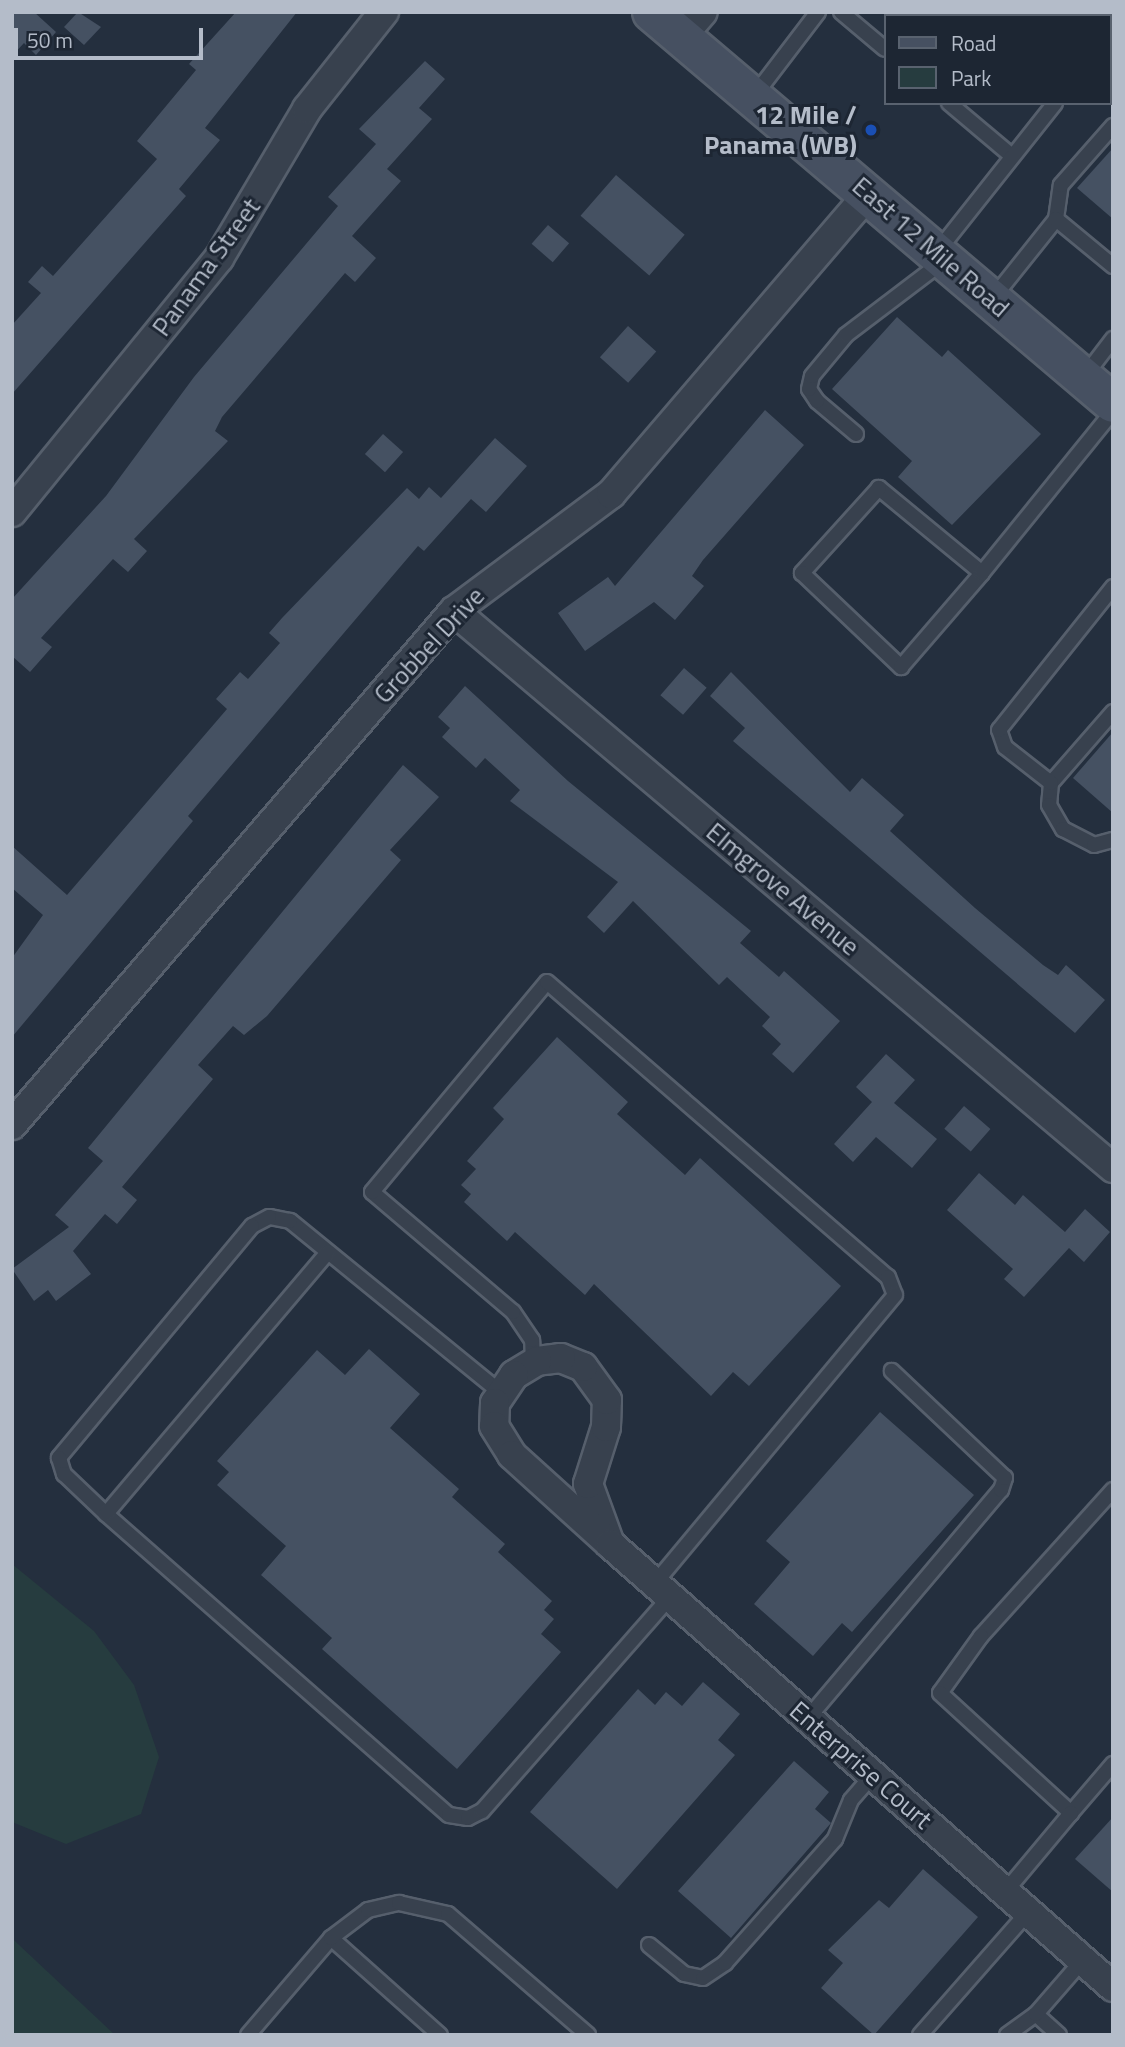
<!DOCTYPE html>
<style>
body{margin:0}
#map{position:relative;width:1125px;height:2047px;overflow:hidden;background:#242f3e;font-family:"Titillium Web",sans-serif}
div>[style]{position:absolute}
.green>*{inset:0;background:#263c3f}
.building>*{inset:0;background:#455162;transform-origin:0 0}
.roads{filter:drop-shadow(2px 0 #565f6c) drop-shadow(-2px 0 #565f6c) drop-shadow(0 2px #565f6c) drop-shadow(0 -2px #565f6c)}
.service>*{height:14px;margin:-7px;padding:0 7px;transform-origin:7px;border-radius:7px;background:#38414e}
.minor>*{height:28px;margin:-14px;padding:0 14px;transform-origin:14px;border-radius:14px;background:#38414e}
.secondary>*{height:38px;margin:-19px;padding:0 19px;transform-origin:19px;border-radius:19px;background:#465061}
.dots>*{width:19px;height:19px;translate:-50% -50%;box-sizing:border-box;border:4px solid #1d2633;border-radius:50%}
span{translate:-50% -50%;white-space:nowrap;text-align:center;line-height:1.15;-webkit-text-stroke:6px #1d2633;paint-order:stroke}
.poi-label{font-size:26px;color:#b4bcc9;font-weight:700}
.right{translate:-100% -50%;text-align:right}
.street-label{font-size:26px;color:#b4bcc9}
.frame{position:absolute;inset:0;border:14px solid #b4bcc9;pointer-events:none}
.legend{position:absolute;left:884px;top:14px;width:228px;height:91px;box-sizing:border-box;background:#1d2633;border:2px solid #59626f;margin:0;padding:9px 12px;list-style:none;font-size:21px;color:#b4bcc9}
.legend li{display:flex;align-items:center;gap:14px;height:35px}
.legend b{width:35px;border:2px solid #59626f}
.scale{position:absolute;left:14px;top:28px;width:189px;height:32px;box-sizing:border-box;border:4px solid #b4bcc9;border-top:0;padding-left:9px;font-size:21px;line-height:24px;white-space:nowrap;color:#b4bcc9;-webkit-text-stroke:5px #1d2633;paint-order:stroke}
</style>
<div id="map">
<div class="green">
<div style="clip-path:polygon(12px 1564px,94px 1631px,134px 1685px,159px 1757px,141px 1814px,66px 1844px,12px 1822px)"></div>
<div style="clip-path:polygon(12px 1938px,18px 1944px,115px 2035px,12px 2035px)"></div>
</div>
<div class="building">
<div style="clip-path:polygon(12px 12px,34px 12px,56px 32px,36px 55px,24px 43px,12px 56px)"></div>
<div style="clip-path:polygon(78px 12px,101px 27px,84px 45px,64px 27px)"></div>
<div style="clip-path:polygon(236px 12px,297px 12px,205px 128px,220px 140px,179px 189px,186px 196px,12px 394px,12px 325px,41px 293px,28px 282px,42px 266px,53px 276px,157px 159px,137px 141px,196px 70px,189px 64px)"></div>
<div style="clip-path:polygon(425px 61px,445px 79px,419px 108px,432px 119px,387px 169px,401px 181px,352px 236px,376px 258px,355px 282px,345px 273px,222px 417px,215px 431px,228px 441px,134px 539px,147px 551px,128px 572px,113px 559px,41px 638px,52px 647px,30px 672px,12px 656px,12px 599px,106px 496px,194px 377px,338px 206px,328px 197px,376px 144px,359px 129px)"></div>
<div style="clip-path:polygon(1113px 148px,1113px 219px,1077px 188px)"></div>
<div style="left:616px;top:175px;width:91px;height:54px;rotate:41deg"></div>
<div style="left:548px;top:225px;width:28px;height:25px;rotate:41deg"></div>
<div style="clip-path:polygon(897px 317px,942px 357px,948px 350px,1041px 434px,952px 525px,898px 477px,912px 461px,832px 389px)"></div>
<div style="left:628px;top:326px;width:38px;height:42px;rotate:42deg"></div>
<div style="clip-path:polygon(765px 410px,804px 445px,703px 560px,692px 576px,704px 586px,675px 620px,654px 602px,585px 651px,558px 613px,608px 577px,615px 586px)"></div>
<div style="left:383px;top:434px;width:27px;height:27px;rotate:42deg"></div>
<div style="clip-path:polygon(495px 438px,527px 466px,486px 512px,471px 499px,424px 551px,418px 546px,188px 816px,193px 821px,12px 1037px,12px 958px,43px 915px,12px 888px,12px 846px,67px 895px,227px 709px,216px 699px,240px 672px,248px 679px,280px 643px,269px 633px,282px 618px,407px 488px,419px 499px,429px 487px,441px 498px)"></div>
<div style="left:684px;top:668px;width:30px;height:36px;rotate:41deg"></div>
<div style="clip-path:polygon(731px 672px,850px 792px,862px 778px,904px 815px,890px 831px,975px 908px,1043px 965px,1058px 975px,1066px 965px,1105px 1000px,1075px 1033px,733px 741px,745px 728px,710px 696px)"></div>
<div style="clip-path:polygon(465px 686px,568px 781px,751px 931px,740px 943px,779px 977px,784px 971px,840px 1021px,793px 1073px,772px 1054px,781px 1044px,762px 1026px,770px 1017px,727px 977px,719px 985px,633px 901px,604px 933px,587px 917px,618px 882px,510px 801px,520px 790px,485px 758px,476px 768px,442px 737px,450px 728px,438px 717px)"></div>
<div style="clip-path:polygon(1113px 732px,1113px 813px,1073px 778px)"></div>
<div style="clip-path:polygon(403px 765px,439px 797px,390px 850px,401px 860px,267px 1016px,244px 1035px,233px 1026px,198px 1065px,213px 1079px,122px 1187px,137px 1200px,117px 1224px,105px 1214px,73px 1251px,91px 1274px,56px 1301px,48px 1290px,34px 1301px,12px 1269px,69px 1227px,55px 1215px,103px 1161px,88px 1148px)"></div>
<div style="clip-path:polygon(557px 1037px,628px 1102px,617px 1114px,685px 1175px,700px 1158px,841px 1286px,749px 1386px,733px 1372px,711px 1396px,594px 1284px,585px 1295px,515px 1232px,507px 1241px,464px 1202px,471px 1194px,461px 1185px,476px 1169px,467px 1161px,504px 1119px,493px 1108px)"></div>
<div style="clip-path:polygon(886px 1054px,915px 1080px,894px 1103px,937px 1139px,912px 1168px,876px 1137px,853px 1162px,834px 1144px,872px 1102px,856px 1087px)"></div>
<div style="left:964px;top:1106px;width:35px;height:30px;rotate:41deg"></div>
<div style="clip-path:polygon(979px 1173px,1015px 1205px,1023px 1195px,1065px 1232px,1085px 1209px,1110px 1232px,1084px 1262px,1069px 1248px,1024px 1297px,1004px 1279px,1013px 1269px,947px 1210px)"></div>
<div style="clip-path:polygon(369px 1349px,420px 1394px,390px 1428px,459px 1489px,452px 1497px,505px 1544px,498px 1552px,552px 1601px,544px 1610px,554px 1619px,541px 1634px,561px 1652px,457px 1769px,322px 1649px,332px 1638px,261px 1575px,286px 1546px,217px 1485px,229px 1472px,217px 1461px,317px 1350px,345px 1375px)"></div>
<div style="clip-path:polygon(880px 1412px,974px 1495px,852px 1632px,842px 1623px,813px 1656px,754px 1604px,790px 1562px,766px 1541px)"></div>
<div style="clip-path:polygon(703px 1682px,740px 1714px,718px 1740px,735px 1755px,617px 1889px,530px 1812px,638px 1689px,655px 1705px,666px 1692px,682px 1706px)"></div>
<div style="clip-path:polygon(794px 1761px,829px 1792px,815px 1809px,831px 1823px,731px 1938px,678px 1891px)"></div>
<div style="clip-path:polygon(1113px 1817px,1113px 1892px,1075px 1859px)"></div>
<div style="clip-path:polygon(923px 1869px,978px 1917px,874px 2035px,821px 1988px,843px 1963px,828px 1950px,879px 1900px,889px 1908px)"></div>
</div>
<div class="roads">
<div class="service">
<div style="left:841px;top:12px;width:57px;rotate:40.1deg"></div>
<div style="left:1109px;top:37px;width:6px;rotate:-45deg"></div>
<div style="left:754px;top:96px;width:106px;rotate:-52.7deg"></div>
<div style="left:949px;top:103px;width:82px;rotate:40.1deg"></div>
<div style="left:1056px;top:219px;width:34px;rotate:-82deg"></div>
<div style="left:1061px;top:185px;width:79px;rotate:-48.6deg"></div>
<div style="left:937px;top:252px;width:190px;rotate:-51.6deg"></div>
<div style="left:993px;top:298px;width:101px;rotate:-51.4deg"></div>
<div style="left:1056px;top:219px;width:74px;rotate:39.5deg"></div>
<div style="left:1084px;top:377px;width:48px;rotate:-52.7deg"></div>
<div style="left:856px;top:434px;width:51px;rotate:-139.8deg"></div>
<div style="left:817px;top:401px;width:14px;rotate:-124deg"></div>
<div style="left:809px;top:389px;width:13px;rotate:-77deg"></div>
<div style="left:812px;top:376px;width:53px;rotate:-50.3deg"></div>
<div style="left:846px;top:335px;width:121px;rotate:-37.2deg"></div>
<div style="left:982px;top:573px;width:134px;rotate:-140.5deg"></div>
<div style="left:879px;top:488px;width:115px;rotate:132.2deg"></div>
<div style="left:802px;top:573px;width:137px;rotate:43.5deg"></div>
<div style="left:901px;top:667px;width:124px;rotate:-49.2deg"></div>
<div style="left:982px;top:573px;width:208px;rotate:-51deg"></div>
<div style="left:1113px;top:712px;width:94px;rotate:131.1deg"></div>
<div style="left:1051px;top:783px;width:22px;rotate:95deg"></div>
<div style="left:1049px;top:805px;width:28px;rotate:60deg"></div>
<div style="left:1063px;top:829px;width:35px;rotate:27deg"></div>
<div style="left:1094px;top:845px;width:20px;rotate:-15deg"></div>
<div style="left:1051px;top:783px;width:58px;rotate:-142deg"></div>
<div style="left:1005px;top:747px;width:18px;rotate:-109deg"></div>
<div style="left:999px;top:730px;width:183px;rotate:-51.4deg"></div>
<div style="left:533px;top:1363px;width:23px;rotate:-92deg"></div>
<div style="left:532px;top:1340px;width:34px;rotate:-124deg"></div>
<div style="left:513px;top:1312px;width:185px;rotate:-139.6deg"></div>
<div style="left:372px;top:1192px;width:273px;rotate:-50.2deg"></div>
<div style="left:547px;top:982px;width:451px;rotate:40.9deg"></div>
<div style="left:888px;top:1277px;width:19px;rotate:69deg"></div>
<div style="left:895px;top:1295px;width:375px;rotate:129.8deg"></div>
<div style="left:500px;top:1392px;width:271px;rotate:-140.8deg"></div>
<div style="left:290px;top:1221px;width:21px;rotate:-169deg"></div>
<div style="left:269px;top:1217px;width:19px;rotate:152deg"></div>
<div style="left:252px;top:1226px;width:302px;rotate:129.8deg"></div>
<div style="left:59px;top:1458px;width:17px;rotate:73deg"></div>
<div style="left:64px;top:1474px;width:58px;rotate:43.6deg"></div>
<div style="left:106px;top:1514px;width:456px;rotate:41.3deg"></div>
<div style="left:449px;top:1815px;width:19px;rotate:9deg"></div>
<div style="left:468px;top:1818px;width:16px;rotate:-27deg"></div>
<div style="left:482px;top:1811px;width:285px;rotate:-48.7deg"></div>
<div style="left:1113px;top:1490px;width:197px;rotate:132.1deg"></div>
<div style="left:981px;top:1636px;width:70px;rotate:125.7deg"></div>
<div style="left:940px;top:1693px;width:178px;rotate:42.5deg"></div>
<div style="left:1071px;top:1813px;width:65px;rotate:-49.4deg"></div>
<div style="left:106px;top:1514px;width:343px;rotate:-49.7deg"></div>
<div style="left:808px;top:1718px;width:299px;rotate:-49.8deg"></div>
<div style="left:1001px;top:1490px;width:13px;rotate:-72deg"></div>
<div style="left:1005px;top:1478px;width:156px;rotate:-136.6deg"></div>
<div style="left:1005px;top:1892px;width:103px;rotate:-50.1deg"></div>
<div style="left:331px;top:1938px;width:146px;rotate:41.7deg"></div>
<div style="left:649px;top:1945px;width:45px;rotate:39.6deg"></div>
<div style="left:684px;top:1974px;width:19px;rotate:12deg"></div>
<div style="left:703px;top:1978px;width:27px;rotate:-34deg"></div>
<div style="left:725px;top:1963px;width:166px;rotate:-48.4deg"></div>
<div style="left:835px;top:1839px;width:42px;rotate:-67.7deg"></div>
<div style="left:851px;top:1800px;width:33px;rotate:-49deg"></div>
<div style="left:248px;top:2035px;width:128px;rotate:-49.4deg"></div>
<div style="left:331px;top:1938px;width:46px;rotate:-37.1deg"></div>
<div style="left:368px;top:1910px;width:32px;rotate:-13deg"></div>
<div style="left:399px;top:1903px;width:50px;rotate:12.7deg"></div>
<div style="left:448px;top:1914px;width:185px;rotate:40.8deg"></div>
<div style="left:920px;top:2035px;width:164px;rotate:-48.7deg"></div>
<div style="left:1007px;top:2035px;width:36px;rotate:-36deg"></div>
<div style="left:1059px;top:2035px;width:31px;rotate:-138deg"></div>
<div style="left:1036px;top:2014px;width:70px;rotate:-49deg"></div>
</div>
<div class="minor">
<div style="left:681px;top:37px;width:33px;rotate:-49deg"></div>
<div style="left:12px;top:512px;width:328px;rotate:-50.8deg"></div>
<div style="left:219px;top:258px;width:173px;rotate:-59.4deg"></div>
<div style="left:307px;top:109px;width:124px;rotate:-51.6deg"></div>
<div style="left:454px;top:611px;width:863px;rotate:40.21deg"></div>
<div style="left:12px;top:1125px;width:678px;rotate:-49.31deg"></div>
<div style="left:454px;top:611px;width:196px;rotate:-36.7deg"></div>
<div style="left:611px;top:494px;width:396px;rotate:-49.4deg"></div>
<div style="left:610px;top:1544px;width:64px;rotate:-110.1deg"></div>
<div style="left:588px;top:1484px;width:60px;rotate:-72.5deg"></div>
<div style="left:606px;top:1427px;width:27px;rotate:-88deg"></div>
<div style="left:607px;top:1400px;width:41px;rotate:-126deg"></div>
<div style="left:583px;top:1367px;width:24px;rotate:-158deg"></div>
<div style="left:561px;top:1358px;width:24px;rotate:173deg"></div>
<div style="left:537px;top:1361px;width:27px;rotate:149deg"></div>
<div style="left:514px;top:1375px;width:34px;rotate:124deg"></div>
<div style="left:495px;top:1403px;width:23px;rotate:92deg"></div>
<div style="left:494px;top:1426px;width:34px;rotate:58deg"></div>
<div style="left:512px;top:1455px;width:132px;rotate:42.2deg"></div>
<div style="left:610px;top:1544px;width:670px;rotate:41.37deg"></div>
</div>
<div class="secondary">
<div style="left:652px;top:12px;width:604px;rotate:40.3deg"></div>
</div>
</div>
<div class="dots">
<div style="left:871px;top:130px;background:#1a4fb4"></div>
</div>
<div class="poi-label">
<span class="right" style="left:857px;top:130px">12 Mile /<br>Panama (WB)</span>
</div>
<div class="street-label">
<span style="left:931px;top:247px;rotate:41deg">East 12 Mile Road</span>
<span style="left:206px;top:267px;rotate:-54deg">Panama Street</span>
<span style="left:429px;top:645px;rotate:-47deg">Grobbel Drive</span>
<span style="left:783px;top:889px;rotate:40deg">Elmgrove Avenue</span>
<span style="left:861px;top:1765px;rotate:41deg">Enterprise Court</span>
</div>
<div class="frame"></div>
<ul class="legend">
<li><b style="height:9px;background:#465061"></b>Road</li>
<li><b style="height:19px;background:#263c3f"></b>Park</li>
</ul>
<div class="scale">50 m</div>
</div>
